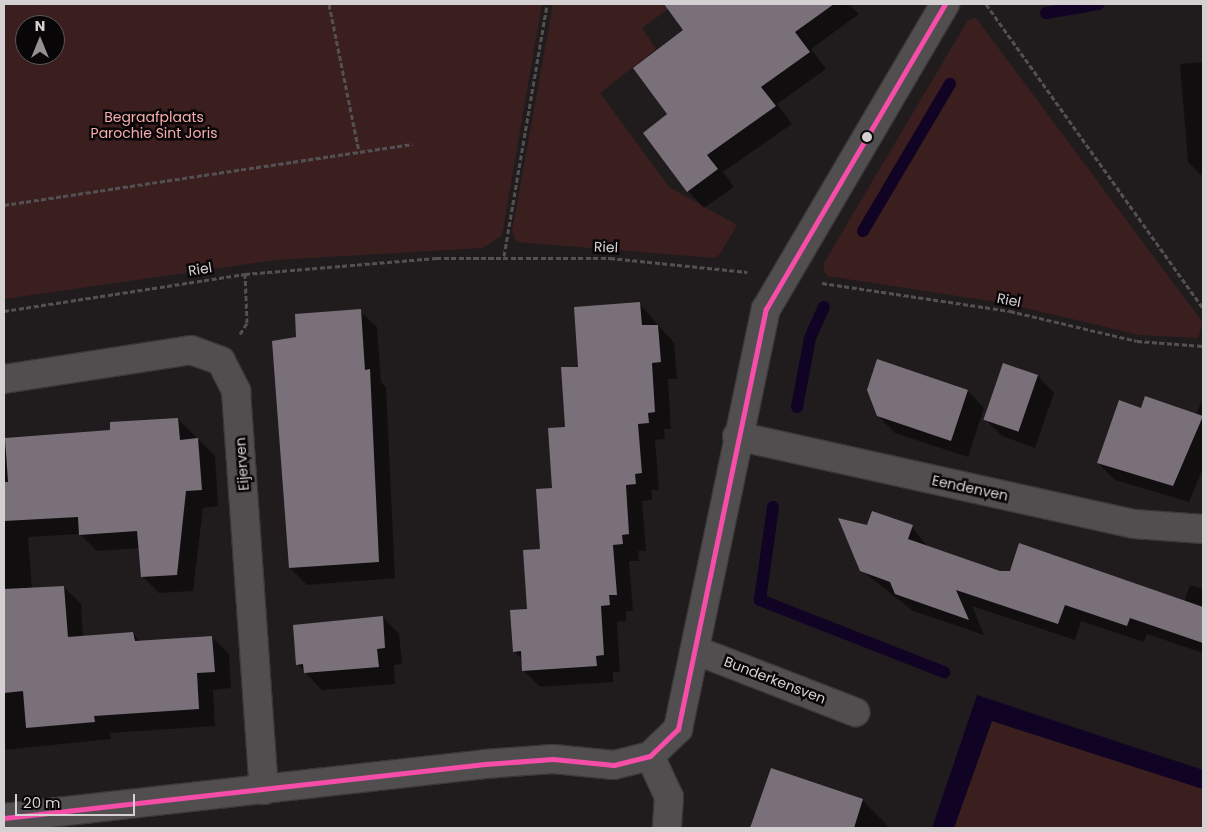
<!DOCTYPE html>
<style>
body{margin:0}
#map{position:relative;width:1207px;height:832px;overflow:hidden;background:#201c1e;font-family:Poppins,sans-serif}
div>[style]{position:absolute}
.green>*{inset:0;background:#3b1f1f}
.water>*{inset:0;background:#100323}
.shadow>*{inset:0;background:#0007}
.stream>*{height:12px;margin:-6px;padding:0 6px;transform-origin:6px;border-radius:6px;background:#100323}
.building>*{inset:0;background:#79707a;transform-origin:0 0}
.path>*{height:3px;margin-top:-1.5px;transform-origin:0;background:repeating-linear-gradient(90deg,#535052 0 5px,transparent 0 7.5px)}
.roads{filter:drop-shadow(1px 0 #3a3739) drop-shadow(-1px 0 #3a3739) drop-shadow(0 1px #3a3739) drop-shadow(0 -1px #3a3739)}
.minor>*{height:28px;margin:-14px;padding:0 14px;transform-origin:14px;border-radius:14px;background:#514e50}
.bus-1>*{height:5px;margin:-2.5px;padding:0 2.5px;transform-origin:2.5px;border-radius:2.5px;background:#f54da8}
.dots>*{width:14px;height:14px;translate:-50% -50%;box-sizing:border-box;border:2px solid #090608;border-radius:50%}
span{translate:-50% -50%;white-space:nowrap;text-align:center;line-height:1.15;-webkit-text-stroke:5px #090608;paint-order:stroke}
.park-label{font-size:14px;color:#f6acab}
.street-label{font-size:14px;color:#d5d1d3}
.frame{position:absolute;inset:0;border:5px solid #d5d1d3;pointer-events:none}
.north{position:absolute;left:15px;top:15px;width:50px;height:50px;box-sizing:border-box;background:#090608;border:1px solid #5b5759;border-radius:50%;rotate:0deg;font-size:14px;font-weight:700;line-height:20px;text-align:center;color:#d5d1d3}
.north::after{content:'';display:block;margin:auto;width:18px;height:22px;background:#969294;clip-path:polygon(50% 0,100% 100%,50% 72%,0 100%)}
.scale{position:absolute;left:15px;top:794px;width:120px;height:22px;box-sizing:border-box;border:2px solid #d5d1d3;border-top:0;padding-left:6px;font-size:15px;line-height:18px;white-space:nowrap;color:#d5d1d3;-webkit-text-stroke:4px #090608;paint-order:stroke}
</style>
<div id="map">
<div class="green">
<div style="clip-path:polygon(evenodd,4px 4px,542px 4px,502px 235px,483px 248px,275px 260px,4px 299px,4px 4px,25px 25px,55px 25px,55px 55px,25px 55px,25px 25px)"></div>
<div style="clip-path:polygon(553px 4px,675px 4px,642px 28px,656px 49px,600px 93px,669px 187px,737px 225px,720px 254px,714px 258px,517px 242px,512px 232px)"></div>
<div style="clip-path:polygon(976px 18px,1203px 323px,1198px 338px,1140px 335px,1009px 304px,828px 276px,824px 271px,824px 263px,968px 20px)"></div>
<div style="clip-path:polygon(992px 721px,1203px 789px,1203px 828px,954px 828px)"></div>
</div>
<div class="water">
<div style="clip-path:polygon(977px 695px,1203px 770px,1203px 789px,992px 721px,954px 828px,932px 828px)"></div>
</div>
<div class="shadow">
<div style="clip-path:polygon(679px 4px,849px 4px,859px 14px,811px 49px,826px 69px,777px 104px,792px 124px,723px 172px,734px 187px,704px 208px,688px 191px,669px 115px,685px 30px,671px 11px)"></div>
<div style="clip-path:polygon(1203px 62px,1203px 177px,1188px 162px,1180px 64px)"></div>
<div style="clip-path:polygon(639px 303px,674px 343px,677px 379px,668px 379px,671px 429px,664px 429px,665px 439px,655px 440px,659px 490px,651px 490px,652px 500px,642px 501px,646px 551px,638px 551px,639px 561px,629px 561px,633px 611px,626px 611px,626px 621px,617px 622px,620px 672px,613px 672px,613px 682px,540px 687px,523px 670px,523px 660px,514px 651px,528px 610px,580px 368px)"></div>
<div style="clip-path:polygon(360px 311px,377px 327px,381px 382px,386px 387px,395px 578px,307px 585px,290px 568px,298px 338px)"></div>
<div style="clip-path:polygon(878px 361px,968px 391px,984px 408px,968px 457px,895px 433px,878px 416px)"></div>
<div style="clip-path:polygon(1038px 376px,1054px 393px,1035px 448px,1002px 436px,985px 419px)"></div>
<div style="clip-path:polygon(1202px 400px,1203px 468px,1189px 502px,1115px 480px,1098px 463px,1142px 410px,1196px 415px)"></div>
<div style="clip-path:polygon(178px 419px,215px 456px,218px 506px,203px 508px,193px 591px,159px 593px,142px 576px,140px 548px,97px 551px,80px 534px,28px 537px,32px 589px,64px 587px,81px 604px,83px 637px,132px 633px,141px 642px,212px 637px,229px 654px,231px 688px,213px 690px,215px 726px,110px 733px,111px 739px,4px 750px,4px 653px,34px 651px,4px 627px,4px 448px)"></div>
<div style="clip-path:polygon(868px 526px,912px 527px,928px 547px,1000px 573px,1184px 602px,1190px 585px,1203px 589px,1203px 653px,1147px 634px,1144px 642px,1081px 621px,1075px 640px,972px 606px,984px 635px,913px 611px,861px 570px)"></div>
<div style="clip-path:polygon(383px 617px,399px 634px,402px 664px,394px 665px,395px 684px,322px 690px,297px 664px)"></div>
<div style="clip-path:polygon(772px 769px,862px 800px,890px 828px,751px 828px)"></div>
</div>
<div class="stream">
<div style="left:1046px;top:13px;width:53px;rotate:-9.8deg"></div>
<div style="left:863px;top:231px;width:171px;rotate:-59.4deg"></div>
<div style="left:797px;top:407px;width:70px;rotate:-79.3deg"></div>
<div style="left:810px;top:338px;width:34px;rotate:-66deg"></div>
<div style="left:773px;top:507px;width:94px;rotate:98deg"></div>
<div style="left:760px;top:600px;width:198px;rotate:21.4deg"></div>
</div>
<div class="building">
<div style="clip-path:polygon(664px 4px,834px 4px,795px 32px,810px 52px,761px 87px,776px 106px,707px 155px,718px 169px,687px 192px,643px 133px,667px 114px,633px 68px,683px 30px)"></div>
<div style="clip-path:polygon(640px 302px,642px 325px,658px 325px,661px 362px,652px 363px,655px 412px,648px 413px,649px 423px,638px 424px,642px 473px,635px 474px,636px 484px,626px 485px,629px 534px,622px 535px,623px 544px,613px 545px,617px 595px,609px 595px,610px 605px,601px 606px,604px 655px,596px 656px,597px 666px,522px 671px,521px 651px,513px 652px,510px 610px,527px 609px,523px 550px,540px 549px,536px 489px,552px 488px,548px 428px,565px 427px,561px 367px,578px 367px,574px 307px)"></div>
<div style="clip-path:polygon(361px 309px,365px 370px,370px 369px,379px 562px,289px 568px,272px 341px,296px 337px,295px 314px)"></div>
<div style="clip-path:polygon(877px 359px,968px 390px,951px 441px,877px 416px,867px 390px)"></div>
<div style="left:1003px;top:363px;width:37px;height:60px;rotate:19deg"></div>
<div style="clip-path:polygon(1145px 396px,1203px 416px,1173px 486px,1097px 463px,1119px 400px,1141px 408px)"></div>
<div style="clip-path:polygon(178px 418px,180px 440px,198px 438px,202px 490px,186px 491px,177px 575px,141px 577px,137px 531px,79px 535px,78px 517px,4px 521px,4px 482px,8px 482px,5px 438px,110px 430px,110px 422px)"></div>
<div style="clip-path:polygon(872px 511px,913px 525px,908px 539px,1000px 571px,1010px 571px,1019px 543px,1203px 607px,1203px 643px,1130px 618px,1127px 626px,1065px 605px,1058px 624px,956px 590px,969px 620px,895px 594px,890px 582px,860px 571px,838px 518px,867px 525px)"></div>
<div style="clip-path:polygon(64px 586px,68px 637px,133px 632px,135px 641px,212px 636px,215px 672px,197px 673px,199px 709px,94px 716px,95px 722px,26px 728px,23px 691px,4px 693px,4px 589px)"></div>
<div style="clip-path:polygon(383px 616px,385px 648px,377px 649px,379px 667px,304px 673px,303px 664px,296px 665px,293px 625px)"></div>
<div style="clip-path:polygon(771px 768px,863px 799px,854px 828px,750px 828px)"></div>
</div>
<div class="path">
<div style="left:329px;top:4px;width:150px;rotate:78.5deg"></div>
<div style="left:986px;top:4px;width:374px;rotate:54.5deg"></div>
<div style="left:4px;top:205px;width:413px;rotate:-8.5deg"></div>
<div style="left:504px;top:256px;width:256px;rotate:-80.3deg"></div>
<div style="left:822px;top:283px;width:190px;rotate:8.5deg"></div>
<div style="left:1010px;top:311px;width:130px;rotate:13.3deg"></div>
<div style="left:1137px;top:341px;width:66px;rotate:4.3deg"></div>
<div style="left:4px;top:311px;width:244px;rotate:-8.7deg"></div>
<div style="left:245px;top:274px;width:192px;rotate:-4.8deg"></div>
<div style="left:436px;top:258px;width:174px"></div>
<div style="left:610px;top:258px;width:138px;rotate:5.8deg"></div>
<div style="left:240px;top:334px;width:13px;rotate:-58deg"></div>
<div style="left:247px;top:323px;width:49px;rotate:-92.3deg"></div>
</div>
<div class="roads">
<div class="minor">
<div style="left:4px;top:379px;width:189px;rotate:-8.8deg"></div>
<div style="left:191px;top:350px;width:32px;rotate:20deg"></div>
<div style="left:221px;top:361px;width:34px;rotate:63deg"></div>
<div style="left:236px;top:391px;width:400px;rotate:86deg"></div>
<div style="left:737px;top:436px;width:407px;rotate:12.5deg"></div>
<div style="left:1134px;top:524px;width:69px;rotate:4.1deg"></div>
<div style="left:695px;top:650px;width:172px;rotate:21.2deg"></div>
<div style="left:650px;top:756px;width:39px;rotate:-44deg"></div>
<div style="left:678px;top:729px;width:429px;rotate:-78.2deg"></div>
<div style="left:766px;top:309px;width:354px;rotate:-59.6deg"></div>
<div style="left:650px;top:756px;width:45px;rotate:65.1deg"></div>
<div style="left:669px;top:797px;width:31px;rotate:94deg"></div>
<div style="left:4px;top:818px;width:484px;rotate:-6.4deg"></div>
<div style="left:485px;top:764px;width:68px;rotate:-4.2deg"></div>
<div style="left:553px;top:759px;width:61px;rotate:5.6deg"></div>
<div style="left:614px;top:765px;width:37px;rotate:-14deg"></div>
</div>
</div>
<div class="bus-1">
<div style="left:650px;top:756px;width:39px;rotate:-44deg"></div>
<div style="left:678px;top:729px;width:429px;rotate:-78.2deg"></div>
<div style="left:766px;top:309px;width:354px;rotate:-59.6deg"></div>
<div style="left:4px;top:818px;width:484px;rotate:-6.4deg"></div>
<div style="left:485px;top:764px;width:68px;rotate:-4.2deg"></div>
<div style="left:553px;top:759px;width:61px;rotate:5.6deg"></div>
<div style="left:614px;top:765px;width:37px;rotate:-14deg"></div>
</div>
<div class="dots">
<div style="left:867px;top:137px;background:#d5d1d3"></div>
</div>
<div class="park-label">
<span style="left:154px;top:125px">Begraafplaats<br>Parochie Sint Joris</span>
</div>
<div class="street-label">
<span style="left:606px;top:247px;rotate:2deg">Riel</span>
<span style="left:200px;top:269px;rotate:-9deg">Riel</span>
<span style="left:1009px;top:300px;rotate:11deg">Riel</span>
<span style="left:242px;top:464px;rotate:-94deg">Eijerven</span>
<span style="left:970px;top:488px;rotate:12deg">Eendenven</span>
<span style="left:775px;top:680px;rotate:21deg">Bunderkensven</span>
</div>
<div class="frame"></div>
<div class="north">N</div>
<div class="scale">20 m</div>
</div>
